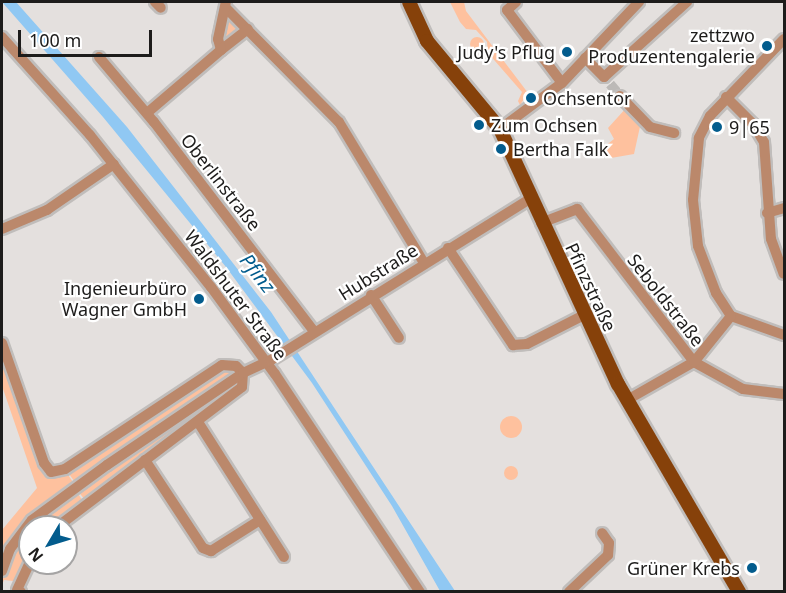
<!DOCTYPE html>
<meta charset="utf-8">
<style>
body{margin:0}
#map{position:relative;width:786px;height:593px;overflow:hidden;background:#e4e0de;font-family:"Noto Sans",sans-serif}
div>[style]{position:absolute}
.green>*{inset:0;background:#fec19e}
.round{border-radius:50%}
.water>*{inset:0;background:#90c8f3}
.minor-tunnel>*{height:10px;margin-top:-5px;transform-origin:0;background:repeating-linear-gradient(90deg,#bcb9b7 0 10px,transparent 0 15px)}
.roads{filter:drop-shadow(2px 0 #c0bdbb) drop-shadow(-2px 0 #c0bdbb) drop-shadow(0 2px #c0bdbb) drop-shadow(0 -2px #c0bdbb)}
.minor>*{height:10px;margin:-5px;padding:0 5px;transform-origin:5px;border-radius:5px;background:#bb886b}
.major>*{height:14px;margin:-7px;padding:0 7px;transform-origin:7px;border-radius:7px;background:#86410a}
.dots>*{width:16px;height:16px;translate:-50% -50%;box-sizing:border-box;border:3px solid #fff;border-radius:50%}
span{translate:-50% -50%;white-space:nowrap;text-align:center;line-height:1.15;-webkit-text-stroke:4.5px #fff;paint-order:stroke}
.poi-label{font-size:18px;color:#1d1c1b}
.right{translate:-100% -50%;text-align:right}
.left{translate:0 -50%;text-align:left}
.street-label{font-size:18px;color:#1d1c1b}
.water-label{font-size:20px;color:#005b8c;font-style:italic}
.frame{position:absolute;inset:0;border:3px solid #1d1c1b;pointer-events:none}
.north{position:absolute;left:18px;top:515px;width:60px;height:60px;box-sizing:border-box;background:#fff;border:2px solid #a5a4a4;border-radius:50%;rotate:232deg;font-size:16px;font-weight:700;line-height:24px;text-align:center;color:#1d1c1b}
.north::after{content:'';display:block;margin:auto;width:21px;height:27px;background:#035c8d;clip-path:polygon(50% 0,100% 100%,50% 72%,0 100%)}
.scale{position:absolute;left:18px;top:30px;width:134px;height:27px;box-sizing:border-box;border:3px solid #1d1c1b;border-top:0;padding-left:8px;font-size:18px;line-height:21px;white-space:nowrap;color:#1d1c1b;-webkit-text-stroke:4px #fff;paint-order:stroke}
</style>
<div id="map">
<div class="green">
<div style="clip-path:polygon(450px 2px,464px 2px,466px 11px,522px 85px,528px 93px,520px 105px,518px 101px,522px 92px,488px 53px,487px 42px,476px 30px,466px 29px,460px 22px)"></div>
<div style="clip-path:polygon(229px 19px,240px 31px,227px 42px,224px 40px)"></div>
<div class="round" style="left:470px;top:37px;width:14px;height:14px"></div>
<div style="clip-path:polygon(627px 107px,641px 122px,634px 154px,611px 158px,604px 147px,614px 139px,608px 128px)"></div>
<div style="clip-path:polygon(2px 359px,42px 471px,50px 479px,66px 472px,73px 482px,25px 520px,2px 556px,2px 530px,37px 488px,2px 386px)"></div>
<div style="clip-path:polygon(226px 369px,233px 373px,74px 481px,67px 471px)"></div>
<div style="clip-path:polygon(237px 381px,85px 500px,77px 490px)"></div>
<div class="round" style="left:500px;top:416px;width:22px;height:22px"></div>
<div class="round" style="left:504px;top:466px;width:14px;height:14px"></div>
<div style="clip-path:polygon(76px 491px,83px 501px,51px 527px,31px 527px)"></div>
<div style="clip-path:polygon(30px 528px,30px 553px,20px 574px,13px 581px,4px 580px,2px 585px,2px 574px)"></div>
</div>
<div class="water">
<div style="clip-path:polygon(2px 2px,16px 2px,127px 127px,271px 312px,455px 591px,440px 591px,392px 506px,312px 383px,226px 267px,103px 117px)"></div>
</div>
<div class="minor-tunnel">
<div style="left:610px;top:84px;width:16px;rotate:50deg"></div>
</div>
<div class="roads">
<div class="minor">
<div style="left:155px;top:2px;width:8px;rotate:45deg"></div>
<div style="left:516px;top:2px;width:12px;rotate:138deg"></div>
<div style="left:507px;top:10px;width:91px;rotate:53deg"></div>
<div style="left:225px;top:7px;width:162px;rotate:45.3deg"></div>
<div style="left:339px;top:122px;width:165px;rotate:58.9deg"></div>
<div style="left:2px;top:37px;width:132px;rotate:48.1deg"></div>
<div style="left:90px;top:135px;width:194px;rotate:51.5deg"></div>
<div style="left:211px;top:287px;width:108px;rotate:53.7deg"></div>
<div style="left:275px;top:374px;width:262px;rotate:56.4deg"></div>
<div style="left:784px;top:39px;width:107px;rotate:133.9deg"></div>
<div style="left:710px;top:116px;width:25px;rotate:117deg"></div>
<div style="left:699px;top:138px;width:62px;rotate:95.5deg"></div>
<div style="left:693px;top:200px;width:46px;rotate:83.8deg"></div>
<div style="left:698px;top:246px;width:50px;rotate:69deg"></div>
<div style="left:716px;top:293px;width:27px;rotate:57deg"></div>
<div style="left:731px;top:316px;width:56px;rotate:19.7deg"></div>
<div style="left:221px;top:50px;width:34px;rotate:-38deg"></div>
<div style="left:99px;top:57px;width:85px;rotate:49.8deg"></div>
<div style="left:154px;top:122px;width:263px;rotate:52.6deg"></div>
<div style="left:585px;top:58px;width:27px;rotate:45deg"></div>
<div style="left:604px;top:77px;width:112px;rotate:-42.1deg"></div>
<div style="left:620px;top:96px;width:43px;rotate:45.9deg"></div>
<div style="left:650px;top:127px;width:25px;rotate:14deg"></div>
<div style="left:726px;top:97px;width:38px;rotate:45deg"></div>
<div style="left:753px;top:124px;width:21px;rotate:59deg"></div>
<div style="left:764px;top:142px;width:97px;rotate:85.9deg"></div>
<div style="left:771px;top:239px;width:37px;rotate:70deg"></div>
<div style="left:147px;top:113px;width:97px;rotate:-40.4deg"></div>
<div style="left:221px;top:50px;width:11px;rotate:-105deg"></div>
<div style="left:218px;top:39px;width:38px;rotate:-78deg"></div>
<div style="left:500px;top:129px;width:77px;rotate:-36.6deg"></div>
<div style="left:562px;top:83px;width:112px;rotate:-46.5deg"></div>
<div style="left:767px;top:213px;width:18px;rotate:-16deg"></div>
<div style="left:541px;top:223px;width:39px;rotate:-21deg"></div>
<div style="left:577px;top:209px;width:193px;rotate:52.6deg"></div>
<div style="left:694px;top:362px;width:56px;rotate:28.9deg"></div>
<div style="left:743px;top:389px;width:41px;rotate:7deg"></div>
<div style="left:2px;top:229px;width:49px;rotate:-22.9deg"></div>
<div style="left:47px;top:210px;width:81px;rotate:-34.5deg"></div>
<div style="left:448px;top:248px;width:117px;rotate:56.2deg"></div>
<div style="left:513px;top:345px;width:14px;rotate:-4deg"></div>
<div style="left:527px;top:344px;width:64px;rotate:-27deg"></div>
<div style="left:371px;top:295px;width:51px;rotate:56.9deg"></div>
<div style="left:2px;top:343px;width:127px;rotate:70.7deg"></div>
<div style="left:44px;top:463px;width:11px;rotate:52deg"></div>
<div style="left:51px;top:472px;width:14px;rotate:-12deg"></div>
<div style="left:65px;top:469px;width:188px;rotate:-33.5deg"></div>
<div style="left:222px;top:365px;width:14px;rotate:4deg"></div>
<div style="left:236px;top:366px;width:10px;rotate:45deg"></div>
<div style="left:627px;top:400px;width:77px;rotate:-29.6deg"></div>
<div style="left:694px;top:362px;width:59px;rotate:-51.2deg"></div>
<div style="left:198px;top:422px;width:160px;rotate:57.5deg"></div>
<div style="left:145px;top:460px;width:105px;rotate:56.6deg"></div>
<div style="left:203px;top:548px;width:9px;rotate:21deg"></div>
<div style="left:211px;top:551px;width:58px;rotate:-32.3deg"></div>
<div style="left:57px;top:527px;width:232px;rotate:-37.1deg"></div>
<div style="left:242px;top:387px;width:14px;rotate:-86deg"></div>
<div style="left:2px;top:571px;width:23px;rotate:-70deg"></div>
<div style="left:10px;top:549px;width:36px;rotate:-53deg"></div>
<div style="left:32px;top:520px;width:93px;rotate:-36.3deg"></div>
<div style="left:107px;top:465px;width:164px;rotate:-34.1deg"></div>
<div style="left:243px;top:373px;width:31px;rotate:-25deg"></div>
<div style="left:271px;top:360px;width:305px;rotate:-31.9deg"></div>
<div style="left:21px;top:592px;width:4px;rotate:-153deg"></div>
<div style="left:17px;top:590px;width:31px;rotate:-65deg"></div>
<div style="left:569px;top:592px;width:54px;rotate:-43.5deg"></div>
<div style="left:608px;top:555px;width:12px;rotate:-85deg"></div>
<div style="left:609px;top:543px;width:12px;rotate:-125deg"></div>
</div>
<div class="major">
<div style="left:409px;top:2px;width:43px;rotate:65.2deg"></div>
<div style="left:427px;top:41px;width:114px;rotate:50.3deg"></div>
<div style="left:500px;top:129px;width:281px;rotate:65.2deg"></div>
<div style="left:618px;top:384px;width:241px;rotate:59.8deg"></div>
</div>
</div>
<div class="dots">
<div style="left:767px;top:46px;background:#035c8d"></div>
<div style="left:567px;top:52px;background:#035c8d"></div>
<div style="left:531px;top:98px;background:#035c8d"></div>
<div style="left:479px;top:125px;background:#035c8d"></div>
<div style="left:717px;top:127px;background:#035c8d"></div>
<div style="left:501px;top:149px;background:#035c8d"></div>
<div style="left:199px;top:299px;background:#035c8d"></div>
<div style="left:752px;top:568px;background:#035c8d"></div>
</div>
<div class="poi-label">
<span class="right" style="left:755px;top:46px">zettzwo<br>Produzentengalerie</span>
<span class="right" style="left:555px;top:52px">Judy's Pflug</span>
<span class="left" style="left:543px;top:98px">Ochsentor</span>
<span class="left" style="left:491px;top:125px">Zum Ochsen</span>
<span class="left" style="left:729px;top:127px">9|65</span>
<span class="left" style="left:513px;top:149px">Bertha Falk</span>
<span class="right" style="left:187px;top:299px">Ingenieurbüro<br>Wagner GmbH</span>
<span class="right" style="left:740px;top:568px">Grüner Krebs</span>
</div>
<div class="street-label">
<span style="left:221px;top:182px;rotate:52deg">Oberlinstraße</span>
<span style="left:378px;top:272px;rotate:-32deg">Hubstraße</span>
<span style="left:591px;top:287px;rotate:65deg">Pfinzstraße</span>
<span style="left:236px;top:295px;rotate:53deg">Waldshuter Straße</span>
<span style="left:666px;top:300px;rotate:52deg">Seboldstraße</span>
</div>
<div class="water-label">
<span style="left:258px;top:273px;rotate:52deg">Pfinz</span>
</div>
<div class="frame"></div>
<div class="north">N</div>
<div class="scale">100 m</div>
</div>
